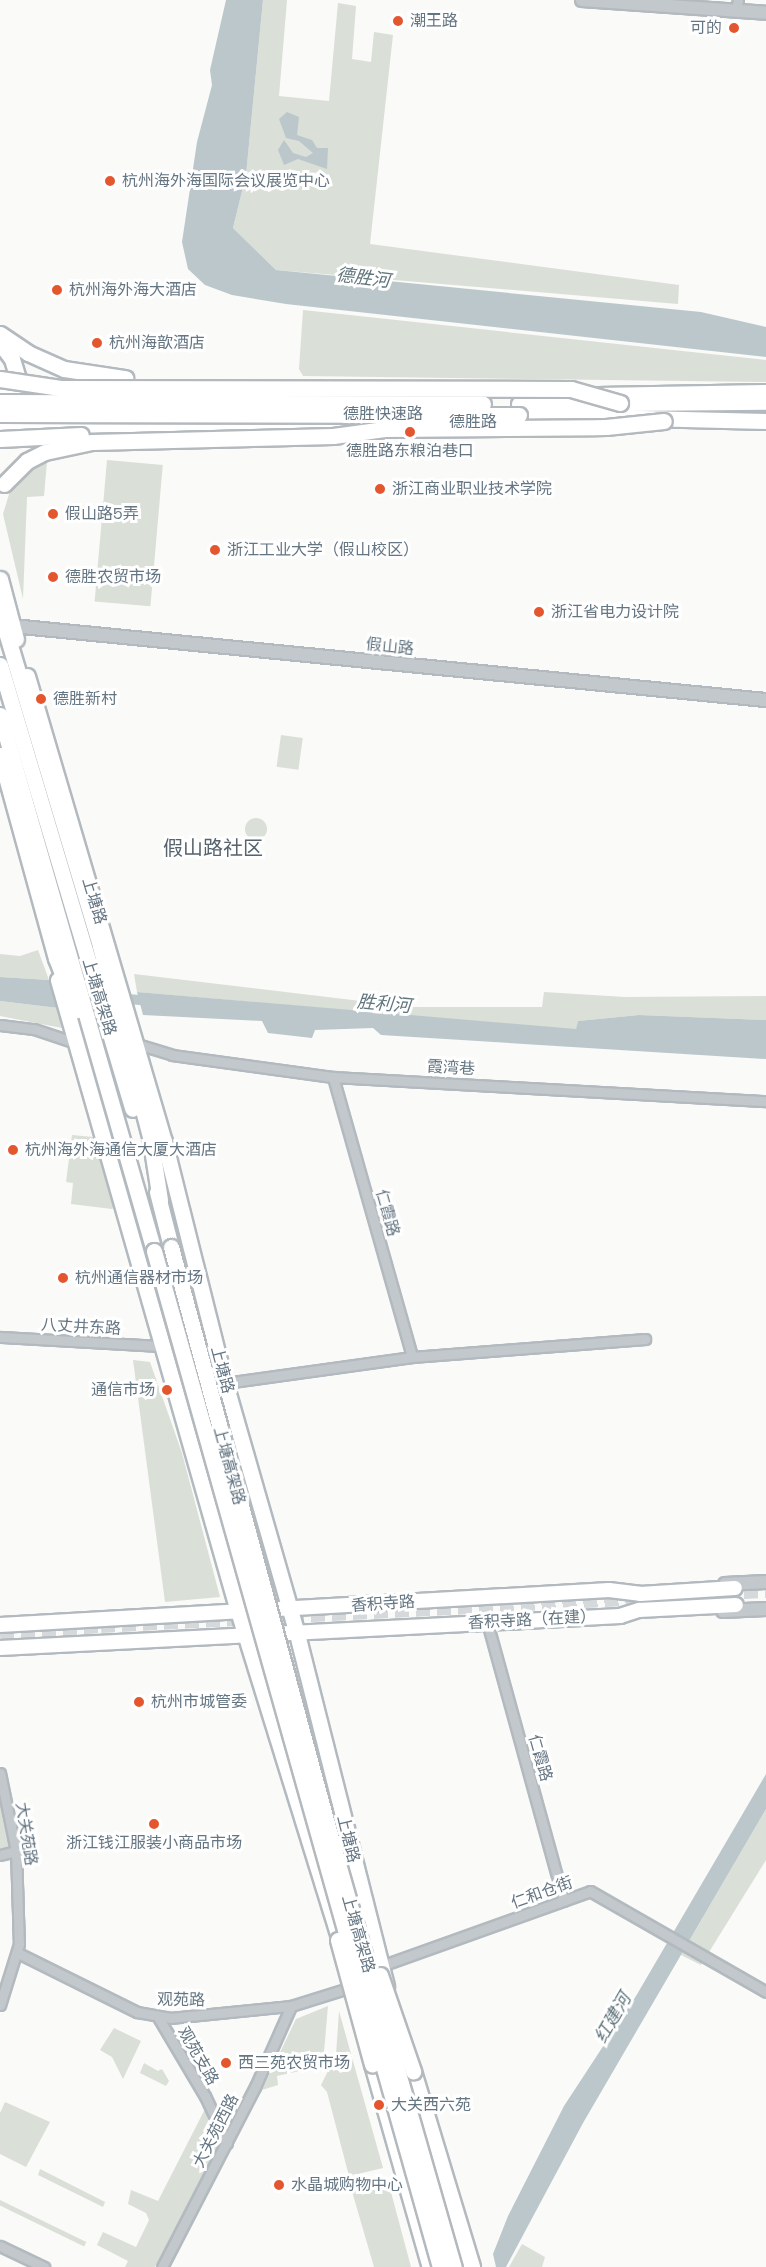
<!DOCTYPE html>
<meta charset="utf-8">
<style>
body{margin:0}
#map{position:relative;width:766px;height:2267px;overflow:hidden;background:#fafaf8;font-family:"Space Grotesk","Noto Sans SC",sans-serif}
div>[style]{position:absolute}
.green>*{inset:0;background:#dadfd7;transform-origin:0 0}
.round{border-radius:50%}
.water>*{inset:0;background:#bbc7cb}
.canal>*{height:10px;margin:-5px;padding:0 5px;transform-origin:5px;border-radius:5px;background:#bbc7cb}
.secondary-tunnel>*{height:14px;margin-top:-7px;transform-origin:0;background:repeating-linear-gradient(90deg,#d5d9db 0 14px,transparent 0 21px)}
.roads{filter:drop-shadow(2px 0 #b3babf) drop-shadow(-2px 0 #b3babf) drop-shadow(0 2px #b3babf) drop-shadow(0 -2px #b3babf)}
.minor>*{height:9px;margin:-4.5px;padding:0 4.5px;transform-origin:4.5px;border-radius:4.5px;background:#c3c8cc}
.tertiary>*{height:12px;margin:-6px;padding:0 6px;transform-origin:6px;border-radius:6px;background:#c3c8cc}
.secondary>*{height:14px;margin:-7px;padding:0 7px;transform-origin:7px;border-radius:7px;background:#fff}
.primary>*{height:15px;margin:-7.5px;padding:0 7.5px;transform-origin:7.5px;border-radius:7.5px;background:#fff}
.trunk>*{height:15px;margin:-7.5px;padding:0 7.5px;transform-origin:7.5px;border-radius:7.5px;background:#fff}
.bridges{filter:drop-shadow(2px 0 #b4b9bd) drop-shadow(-2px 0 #b4b9bd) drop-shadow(0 2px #b4b9bd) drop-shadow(0 -2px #b4b9bd)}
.trunk-bridge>*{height:15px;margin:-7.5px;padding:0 7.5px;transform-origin:7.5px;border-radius:7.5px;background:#fff}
.dots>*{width:16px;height:16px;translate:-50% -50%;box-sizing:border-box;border:3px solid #fff;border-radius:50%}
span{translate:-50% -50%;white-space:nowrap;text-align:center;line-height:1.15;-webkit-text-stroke:6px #fff;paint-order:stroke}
.poi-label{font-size:16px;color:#657683}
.left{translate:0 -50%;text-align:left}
.right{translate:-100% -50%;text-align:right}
.street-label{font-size:16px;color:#657683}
.water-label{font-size:18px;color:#60757c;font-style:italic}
.quarter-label{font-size:20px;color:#57646e}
</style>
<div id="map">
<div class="green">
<div style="clip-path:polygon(263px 0,287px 0,279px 96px,329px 101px,338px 3px,356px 6px,352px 59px,371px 62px,374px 32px,393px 35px,370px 244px,679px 285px,678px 304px,276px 270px,233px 228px,246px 175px)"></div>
<div style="clip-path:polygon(303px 310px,766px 360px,766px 382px,303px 376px,299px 369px)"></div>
<div style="left:107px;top:460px;width:56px;height:142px;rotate:5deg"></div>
<div style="clip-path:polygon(47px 462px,44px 496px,27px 497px,23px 599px,3px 514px,10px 491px,24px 472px,34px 463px)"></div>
<div style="left:281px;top:735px;width:22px;height:32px;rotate:8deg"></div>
<div class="round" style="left:245px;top:818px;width:22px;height:22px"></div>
<div style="clip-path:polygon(38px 950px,49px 980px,0 977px,0 954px,20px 956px)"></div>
<div style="clip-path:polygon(134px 974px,411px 1007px,542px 1007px,544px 992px,625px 997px,766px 996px,766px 1020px,639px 1015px,578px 1021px,576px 1030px,137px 992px)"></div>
<div style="clip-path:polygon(0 1001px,58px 1008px,62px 1028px,0 1016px)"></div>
<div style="clip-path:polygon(72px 1135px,93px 1137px,97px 1144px,116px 1206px,112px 1209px,71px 1204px,73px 1183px,66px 1182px)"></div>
<div style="clip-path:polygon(133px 1360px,150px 1362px,182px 1453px,220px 1597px,165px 1602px)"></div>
<div style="clip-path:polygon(0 1773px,16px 1851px,0 1855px)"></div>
<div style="clip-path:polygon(766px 1809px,766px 1860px,701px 1965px,681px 1955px)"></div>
<div style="clip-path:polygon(328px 2006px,324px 2052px,318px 2067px,277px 2076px,278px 2085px,262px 2090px,296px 2019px)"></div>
<div style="clip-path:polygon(339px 2011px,383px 2168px,349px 2176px,327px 2092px,321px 2085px,336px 2055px)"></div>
<div style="clip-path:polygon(114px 2028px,141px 2041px,123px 2079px,112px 2057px,100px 2050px)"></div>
<div style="clip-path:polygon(144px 2063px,158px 2071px,162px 2069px,169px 2081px,166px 2086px,140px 2073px)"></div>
<div style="clip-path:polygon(5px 2102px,50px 2122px,26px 2167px,0 2154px,0 2113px)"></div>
<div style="clip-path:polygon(205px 2109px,217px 2148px,155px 2267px,125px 2267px,128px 2261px,97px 2245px,103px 2232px,136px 2247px,149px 2220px,146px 2213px,128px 2204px,131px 2190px,158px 2201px)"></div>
<div style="clip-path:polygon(40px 2169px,105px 2202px,103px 2207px,38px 2175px)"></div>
<div style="clip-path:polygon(388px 2181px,411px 2267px,374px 2267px,351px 2188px)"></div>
<div style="left:0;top:2200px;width:96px;height:5px;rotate:26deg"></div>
<div style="clip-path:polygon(522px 2244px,545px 2257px,542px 2267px,509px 2267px)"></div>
</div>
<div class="water">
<div style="clip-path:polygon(226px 0,263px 0,246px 175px,233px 228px,276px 270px,701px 312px,766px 327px,766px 357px,286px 304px,232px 295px,205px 285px,188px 269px,182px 242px,197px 142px,212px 85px,210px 70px)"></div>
<div style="clip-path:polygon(287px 112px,299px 117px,297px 135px,312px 140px,317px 148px,328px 148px,327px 169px,298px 159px,284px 165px,278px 150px,284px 140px,293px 153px,306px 157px,313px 153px,299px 141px,286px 138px,279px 119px)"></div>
<div style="clip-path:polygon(0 977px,49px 980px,58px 1008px,0 1001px)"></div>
<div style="clip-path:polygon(137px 992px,576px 1029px,578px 1021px,639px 1015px,766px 1020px,766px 1059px,381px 1035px,373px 1028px,315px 1030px,312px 1038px,268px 1033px,262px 1021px,143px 1015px)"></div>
<div style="clip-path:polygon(766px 1774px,766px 1809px,583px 2123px,506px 2267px,496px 2267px,493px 2254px,508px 2216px,564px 2106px,636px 1996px)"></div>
</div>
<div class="canal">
<div style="left:76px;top:995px;width:77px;rotate:4.5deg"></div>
</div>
<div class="secondary-tunnel">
<div style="left:723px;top:1593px;width:43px;rotate:-2.7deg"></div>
<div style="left:0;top:1635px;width:101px;rotate:-5.1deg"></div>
<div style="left:101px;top:1626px;width:544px;rotate:-2.95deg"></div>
</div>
<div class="roads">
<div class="minor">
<div style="left:736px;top:10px;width:10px;rotate:-79deg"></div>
<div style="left:0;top:1025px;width:34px;rotate:7deg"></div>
<div style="left:34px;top:1029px;width:44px;rotate:18.4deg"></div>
<div style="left:137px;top:1044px;width:37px;rotate:17deg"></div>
<div style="left:172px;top:1055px;width:162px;rotate:7.8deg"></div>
<div style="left:333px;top:1077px;width:434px;rotate:3.2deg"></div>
<div style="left:333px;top:1077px;width:291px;rotate:74.2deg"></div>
<div style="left:0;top:1337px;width:160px;rotate:3.2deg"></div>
<div style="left:225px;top:1383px;width:189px;rotate:-7.9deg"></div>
<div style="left:412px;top:1357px;width:234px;rotate:-4.4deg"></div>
<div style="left:487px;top:1622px;width:289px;rotate:74.6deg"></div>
<div style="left:0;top:1773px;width:80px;rotate:78.4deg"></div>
<div style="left:16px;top:1851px;width:93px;rotate:88.2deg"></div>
<div style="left:19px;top:1944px;width:64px;rotate:107.3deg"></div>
<div style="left:0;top:1855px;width:16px;rotate:-14deg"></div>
<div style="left:18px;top:1953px;width:133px;rotate:26.4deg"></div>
<div style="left:137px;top:2012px;width:34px;rotate:10deg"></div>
<div style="left:170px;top:2018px;width:122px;rotate:-5.7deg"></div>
<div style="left:291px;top:2006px;width:67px;rotate:-17.4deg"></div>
<div style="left:381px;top:1966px;width:222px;rotate:-19.7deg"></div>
<div style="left:590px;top:1891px;width:203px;rotate:29.8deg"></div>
<div style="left:158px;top:2017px;width:92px;rotate:59.3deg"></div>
<div style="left:205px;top:2096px;width:52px;rotate:64.9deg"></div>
<div style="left:0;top:2246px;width:49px;rotate:25.5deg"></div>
<div style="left:162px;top:2267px;width:203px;rotate:-62.7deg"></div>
<div style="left:255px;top:2087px;width:89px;rotate:-66deg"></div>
</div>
<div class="tertiary">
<div style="left:582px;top:0;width:184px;rotate:4deg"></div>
<div style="left:12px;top:626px;width:758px;rotate:5.61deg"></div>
<div style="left:725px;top:1584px;width:41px;rotate:-2.8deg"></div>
<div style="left:723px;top:1611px;width:43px;rotate:-2.7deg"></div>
</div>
<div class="secondary">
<div style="left:0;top:1625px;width:610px;rotate:-3.29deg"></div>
<div style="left:609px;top:1590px;width:31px;rotate:7deg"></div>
<div style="left:640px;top:1594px;width:95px;rotate:-3.6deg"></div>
<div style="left:0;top:1648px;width:621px;rotate:-2.95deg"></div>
<div style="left:620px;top:1616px;width:20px;rotate:-18deg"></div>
<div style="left:639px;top:1610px;width:97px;rotate:-3deg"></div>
</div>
<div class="primary">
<div style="left:0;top:394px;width:73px;rotate:0.8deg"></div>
<div style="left:598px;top:395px;width:168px;rotate:-1deg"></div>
<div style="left:0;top:425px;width:396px;rotate:-0.3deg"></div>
<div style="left:0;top:579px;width:62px;rotate:75.1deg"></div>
<div style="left:27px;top:676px;width:485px;rotate:73.6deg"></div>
<div style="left:164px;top:1141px;width:250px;rotate:75.9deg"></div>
<div style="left:225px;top:1383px;width:261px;rotate:74deg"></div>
<div style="left:297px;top:1634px;width:363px;rotate:75.8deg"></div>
<div style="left:58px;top:980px;width:656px;rotate:74.08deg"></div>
<div style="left:238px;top:1611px;width:358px;rotate:72.8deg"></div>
<div style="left:412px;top:2091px;width:183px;rotate:74.1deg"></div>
</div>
<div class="trunk">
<div style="left:0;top:334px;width:34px;rotate:34deg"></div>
<div style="left:28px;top:353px;width:39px;rotate:24deg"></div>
<div style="left:64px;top:369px;width:62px;rotate:8.4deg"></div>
<div style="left:0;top:343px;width:20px;rotate:53deg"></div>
<div style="left:12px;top:359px;width:30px;rotate:73deg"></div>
<div style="left:519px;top:404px;width:247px;rotate:-0.5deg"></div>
<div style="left:519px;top:415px;width:247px;rotate:1.4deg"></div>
<div style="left:0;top:612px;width:349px;rotate:73.3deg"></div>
<div style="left:100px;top:946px;width:196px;rotate:75.3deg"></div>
<div style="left:150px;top:1136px;width:65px;rotate:81.1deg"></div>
<div style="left:0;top:665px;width:463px;rotate:73.4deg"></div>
<div style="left:0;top:715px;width:558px;rotate:73.97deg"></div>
<div style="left:0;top:755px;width:211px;rotate:74.6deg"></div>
<div style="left:56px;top:958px;width:56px;rotate:69deg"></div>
<div style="left:157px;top:1192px;width:57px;rotate:75.7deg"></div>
<div style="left:372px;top:2064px;width:211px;rotate:74.1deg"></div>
<div style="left:413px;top:2071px;width:205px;rotate:73.2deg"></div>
</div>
</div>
<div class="bridges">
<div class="trunk-bridge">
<div style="left:0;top:379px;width:61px;rotate:8.5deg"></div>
<div style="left:60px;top:388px;width:511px;rotate:0.11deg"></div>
<div style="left:571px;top:389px;width:51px;rotate:15.9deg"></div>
<div style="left:0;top:402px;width:483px;rotate:0.2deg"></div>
<div style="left:0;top:414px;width:519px;rotate:0.11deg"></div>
<div style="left:0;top:439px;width:81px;rotate:-2.8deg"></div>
<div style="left:4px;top:484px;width:33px;rotate:-45deg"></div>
<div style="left:27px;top:461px;width:20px;rotate:-27deg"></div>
<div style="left:45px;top:452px;width:48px;rotate:-12deg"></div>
<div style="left:92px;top:442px;width:241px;rotate:-1.4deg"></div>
<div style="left:333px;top:436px;width:52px;rotate:-7.7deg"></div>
<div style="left:385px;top:429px;width:221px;rotate:-0.5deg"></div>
<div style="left:606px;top:427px;width:58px;rotate:-5.9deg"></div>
<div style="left:171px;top:1247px;width:628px;rotate:74.86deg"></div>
<div style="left:335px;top:1853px;width:431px;rotate:74deg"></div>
<div style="left:154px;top:1251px;width:1055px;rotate:74.28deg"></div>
<div style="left:338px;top:1940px;width:129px;rotate:74.7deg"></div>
<div style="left:380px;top:1975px;width:102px;rotate:71deg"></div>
</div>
</div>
<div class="dots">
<div style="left:398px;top:21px;background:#e4572e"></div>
<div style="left:734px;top:28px;background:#e4572e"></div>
<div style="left:110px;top:181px;background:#e4572e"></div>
<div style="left:57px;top:290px;background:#e4572e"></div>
<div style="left:97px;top:343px;background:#e4572e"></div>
<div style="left:410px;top:432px;background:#e4572e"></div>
<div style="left:380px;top:489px;background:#e4572e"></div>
<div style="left:53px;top:514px;background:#e4572e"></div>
<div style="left:215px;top:550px;background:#e4572e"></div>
<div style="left:53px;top:577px;background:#e4572e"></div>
<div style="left:539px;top:612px;background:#e4572e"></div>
<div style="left:41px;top:699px;background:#e4572e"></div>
<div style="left:13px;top:1150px;background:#e4572e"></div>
<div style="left:63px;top:1278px;background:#e4572e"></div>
<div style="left:167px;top:1390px;background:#e4572e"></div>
<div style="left:139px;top:1702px;background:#e4572e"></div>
<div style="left:154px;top:1824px;background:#e4572e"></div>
<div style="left:226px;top:2063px;background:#e4572e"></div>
<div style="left:379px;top:2105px;background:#e4572e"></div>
<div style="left:279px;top:2185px;background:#e4572e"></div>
</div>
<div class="poi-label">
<span class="left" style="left:410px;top:21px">潮王路</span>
<span class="right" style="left:722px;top:28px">可的</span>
<span class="left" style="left:122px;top:181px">杭州海外海国际会议展览中心</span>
<span class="left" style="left:69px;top:290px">杭州海外海大酒店</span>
<span class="left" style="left:109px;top:343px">杭州海歆酒店</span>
<span style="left:410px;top:451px">德胜路东粮泊巷口</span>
<span class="left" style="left:392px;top:489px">浙江商业职业技术学院</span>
<span class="left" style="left:65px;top:514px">假山路5弄</span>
<span class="left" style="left:227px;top:550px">浙江工业大学（假山校区）</span>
<span class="left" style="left:65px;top:577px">德胜农贸市场</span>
<span class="left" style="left:551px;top:612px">浙江省电力设计院</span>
<span class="left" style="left:53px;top:699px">德胜新村</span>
<span class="left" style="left:25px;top:1150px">杭州海外海通信大厦大酒店</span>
<span class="left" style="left:75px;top:1278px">杭州通信器材市场</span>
<span class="right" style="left:155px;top:1390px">通信市场</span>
<span class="left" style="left:151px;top:1702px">杭州市城管委</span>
<span style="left:154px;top:1843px">浙江钱江服装小商品市场</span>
<span class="left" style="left:238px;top:2063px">西三苑农贸市场</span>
<span class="left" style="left:391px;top:2105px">大关西六苑</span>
<span class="left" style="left:291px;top:2185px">水晶城购物中心</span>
</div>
<div class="street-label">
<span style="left:383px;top:414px">德胜快速路</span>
<span style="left:473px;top:422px">德胜路</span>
<span style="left:390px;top:647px;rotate:6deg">假山路</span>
<span style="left:94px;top:901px;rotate:73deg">上塘路</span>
<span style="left:99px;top:997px;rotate:73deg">上塘高架路</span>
<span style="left:451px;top:1068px;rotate:3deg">霞湾巷</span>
<span style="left:387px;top:1213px;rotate:74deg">仁霞路</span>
<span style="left:81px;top:1327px;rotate:3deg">八丈井东路</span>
<span style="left:222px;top:1370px;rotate:75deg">上塘路</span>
<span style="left:229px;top:1466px;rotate:75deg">上塘高架路</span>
<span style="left:383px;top:1604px;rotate:-4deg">香积寺路</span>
<span style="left:532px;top:1620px;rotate:-3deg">香积寺路（在建）</span>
<span style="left:540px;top:1758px;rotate:74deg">仁霞路</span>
<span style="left:26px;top:1834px;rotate:81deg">大关苑路</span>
<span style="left:348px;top:1839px;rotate:76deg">上塘路</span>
<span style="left:542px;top:1893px;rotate:-20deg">仁和仓街</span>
<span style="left:358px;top:1934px;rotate:74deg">上塘高架路</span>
<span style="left:181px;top:2000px;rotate:1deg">观苑路</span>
<span style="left:198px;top:2056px;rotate:60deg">观苑支路</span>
<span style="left:216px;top:2131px;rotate:-63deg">大关苑西路</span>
</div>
<div class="water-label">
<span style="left:363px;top:278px;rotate:7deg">德胜河</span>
<span style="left:384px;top:1004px;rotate:5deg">胜利河</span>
<span style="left:613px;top:2018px;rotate:-60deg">红建河</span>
</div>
<div class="quarter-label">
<span style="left:213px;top:848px">假山路社区</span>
</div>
</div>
